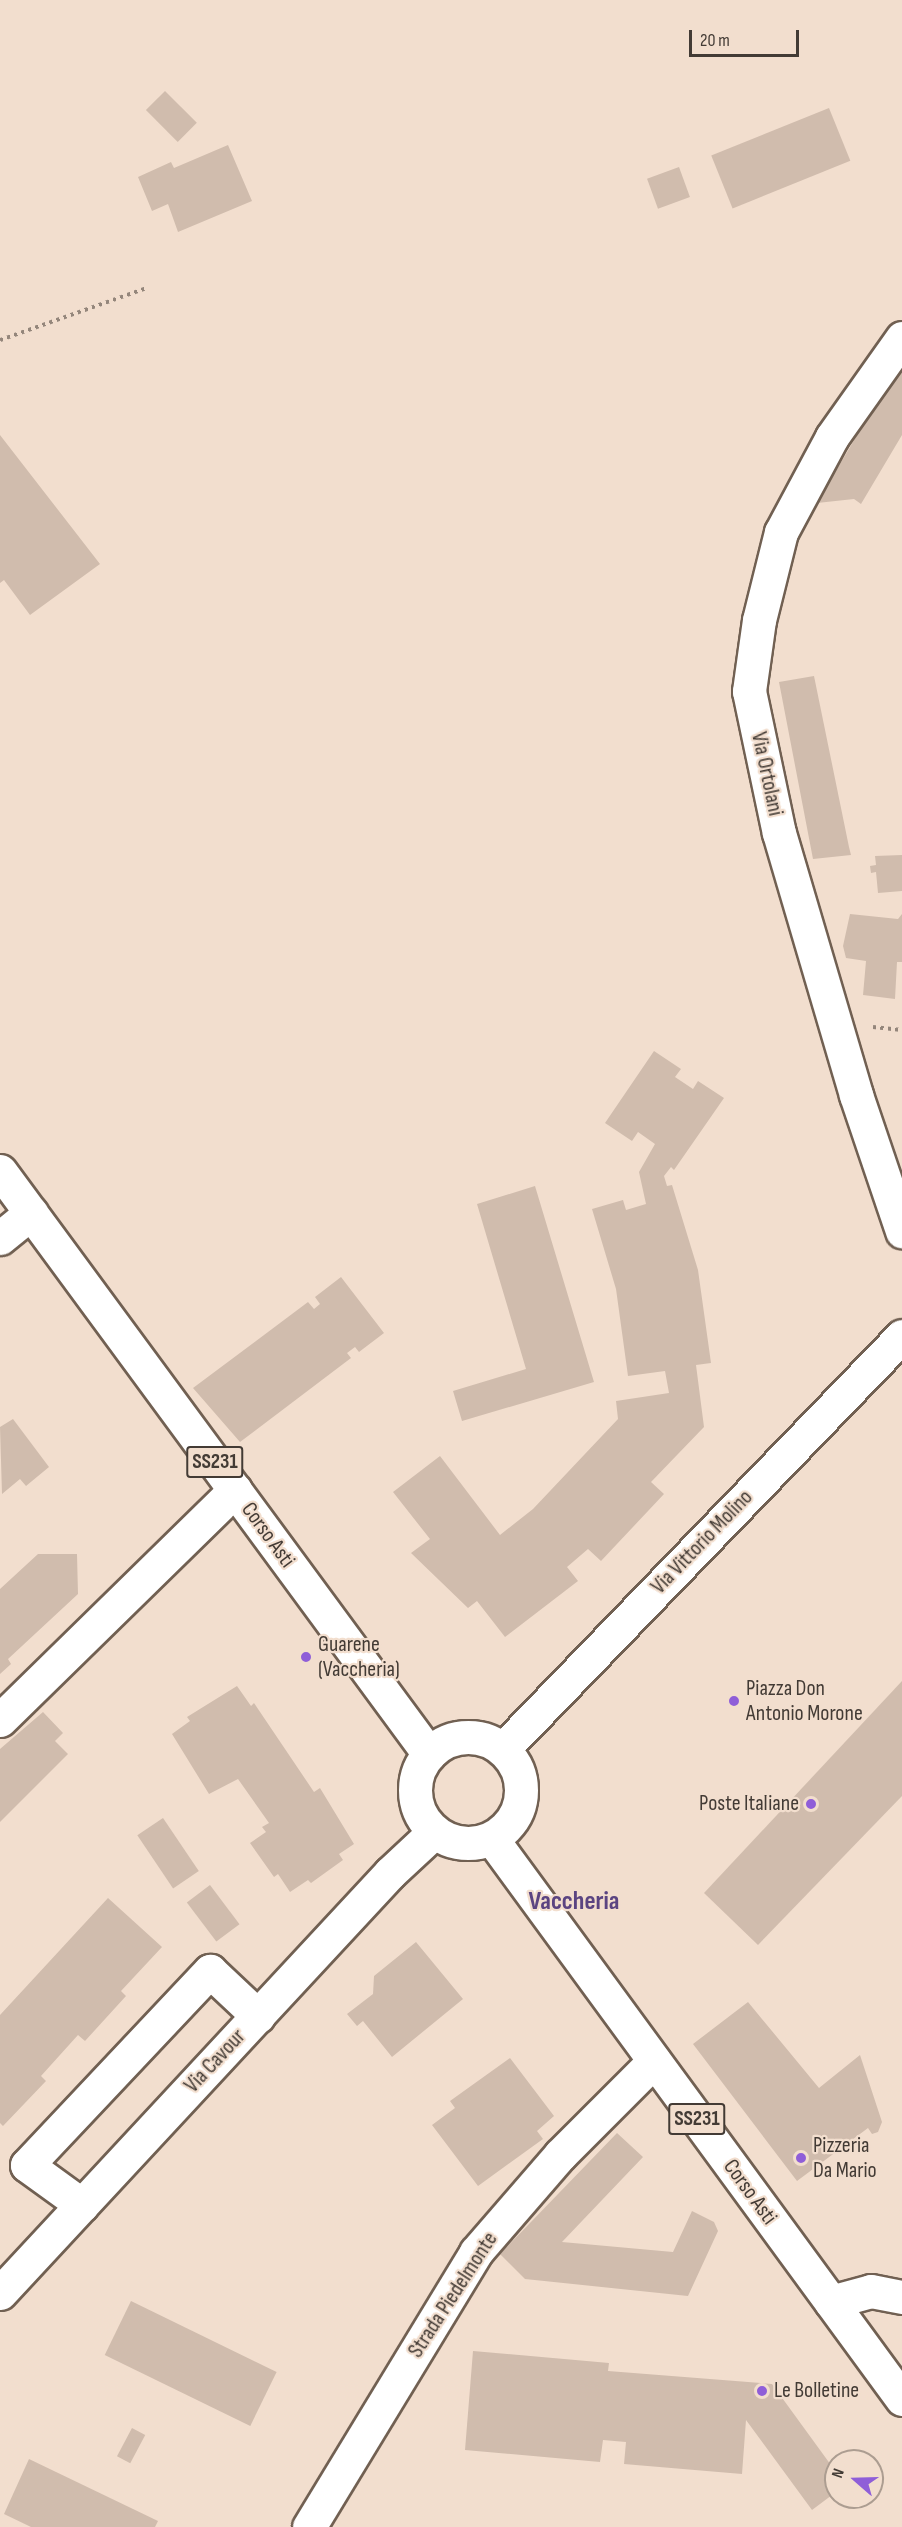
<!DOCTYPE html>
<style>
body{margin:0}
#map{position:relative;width:902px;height:2527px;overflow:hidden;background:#f2dece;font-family:"Sofia Sans Condensed",sans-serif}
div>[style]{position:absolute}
.building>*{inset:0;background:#d0bcad;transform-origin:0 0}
.path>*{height:4px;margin-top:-2px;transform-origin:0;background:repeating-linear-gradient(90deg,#94867b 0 3px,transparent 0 7.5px)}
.roads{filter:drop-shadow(2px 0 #716052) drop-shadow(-2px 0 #716052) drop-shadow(0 2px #716052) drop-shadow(0 -2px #716052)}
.minor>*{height:33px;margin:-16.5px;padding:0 16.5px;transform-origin:16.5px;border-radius:16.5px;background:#fff}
.major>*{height:33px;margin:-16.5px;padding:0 16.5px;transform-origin:16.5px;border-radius:16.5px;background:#fff}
.major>.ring{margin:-16.5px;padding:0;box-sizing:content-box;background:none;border:33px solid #fff;border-radius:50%}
.dots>*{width:16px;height:16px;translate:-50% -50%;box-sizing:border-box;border:3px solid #f2dece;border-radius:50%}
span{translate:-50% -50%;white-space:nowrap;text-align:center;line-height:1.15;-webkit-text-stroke:4.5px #f2dece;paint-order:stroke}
.shield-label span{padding:2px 4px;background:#f2dece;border:2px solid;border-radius:4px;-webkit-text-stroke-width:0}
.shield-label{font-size:21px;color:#433b35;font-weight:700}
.street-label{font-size:22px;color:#433b35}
.poi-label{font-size:22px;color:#433b35}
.left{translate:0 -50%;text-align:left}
.right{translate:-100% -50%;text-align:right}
.quarter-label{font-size:26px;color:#5b4481;font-weight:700}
.north{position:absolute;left:824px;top:2449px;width:60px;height:60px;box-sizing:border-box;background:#f2dece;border:2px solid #ac9d91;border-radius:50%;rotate:290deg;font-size:16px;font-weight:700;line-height:24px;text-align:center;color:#433b35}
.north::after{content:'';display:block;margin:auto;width:21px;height:27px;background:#8f5ed8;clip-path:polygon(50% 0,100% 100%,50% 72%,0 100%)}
.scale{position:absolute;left:689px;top:30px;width:110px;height:27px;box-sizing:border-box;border:3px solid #433b35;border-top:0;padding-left:8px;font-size:18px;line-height:21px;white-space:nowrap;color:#433b35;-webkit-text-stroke:4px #f2dece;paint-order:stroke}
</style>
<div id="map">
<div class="building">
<div style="left:165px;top:91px;width:45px;height:27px;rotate:45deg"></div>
<div style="left:829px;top:108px;width:57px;height:127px;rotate:68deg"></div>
<div style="clip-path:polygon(228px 145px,252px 201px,178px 232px,168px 204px,152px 211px,138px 177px,171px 162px,174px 168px)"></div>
<div style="left:679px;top:167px;width:32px;height:34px;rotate:70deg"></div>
<div style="clip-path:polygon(902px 359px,902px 435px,861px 504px,854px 499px,817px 503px)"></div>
<div style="clip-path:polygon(0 435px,100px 564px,30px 615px,4px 580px,0 583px)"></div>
<div style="clip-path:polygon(814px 676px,849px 847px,851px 855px,813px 859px,779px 682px)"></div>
<div style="clip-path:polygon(902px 855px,902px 891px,878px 893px,876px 872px,871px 873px,870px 866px,876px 865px,875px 856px)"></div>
<div style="clip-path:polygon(850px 914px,898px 919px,902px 914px,902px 962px,897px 962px,895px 999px,863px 995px,866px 961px,846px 958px,843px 946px)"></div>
<div style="clip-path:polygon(654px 1051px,681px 1069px,675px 1077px,693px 1089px,698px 1081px,724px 1098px,674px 1170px,671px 1167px,664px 1176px,667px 1186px,672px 1185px,698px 1270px,711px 1363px,696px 1365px,704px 1427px,651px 1482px,664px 1494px,601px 1561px,588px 1549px,567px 1567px,578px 1581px,505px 1637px,477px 1601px,468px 1608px,411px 1553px,430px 1539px,393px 1492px,440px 1456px,500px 1535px,533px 1509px,618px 1419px,616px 1401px,669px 1393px,665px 1371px,628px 1376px,616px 1289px,592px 1209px,623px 1200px,626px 1210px,646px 1204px,639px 1172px,655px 1144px,638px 1132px,632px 1141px,605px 1123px)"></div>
<div style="clip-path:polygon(535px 1186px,594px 1382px,462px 1421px,453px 1391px,526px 1369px,477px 1204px)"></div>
<div style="clip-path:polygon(341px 1277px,384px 1333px,359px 1352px,355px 1347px,347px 1353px,351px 1358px,240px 1442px,193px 1388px,308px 1302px,314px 1309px,320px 1304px,315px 1297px)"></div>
<div style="clip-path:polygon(13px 1419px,49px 1467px,26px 1486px,20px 1479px,2px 1494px,0 1427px)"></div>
<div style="clip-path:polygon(38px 1554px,77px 1554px,78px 1594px,8px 1659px,11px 1664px,0 1674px,0 1589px)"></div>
<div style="clip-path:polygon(902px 1681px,902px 1796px,758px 1945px,704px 1893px)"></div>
<div style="clip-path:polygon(237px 1686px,251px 1706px,254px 1703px,314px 1792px,320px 1788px,354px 1844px,339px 1854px,343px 1860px,311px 1883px,308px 1880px,290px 1892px,278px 1874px,274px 1877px,250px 1843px,266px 1832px,262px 1827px,269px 1823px,238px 1779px,209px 1794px,172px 1734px,190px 1721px,187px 1717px)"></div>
<div style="clip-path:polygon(43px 1712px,63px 1733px,55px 1741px,68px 1754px,0 1822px,0 1749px)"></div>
<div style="left:163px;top:1818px;width:64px;height:31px;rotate:56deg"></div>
<div style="left:210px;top:1885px;width:49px;height:29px;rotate:53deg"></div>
<div style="clip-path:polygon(108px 1898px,162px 1947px,121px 1991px,126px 1996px,85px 2041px,78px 2035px,41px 2076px,46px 2081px,3px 2126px,0 2123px,0 2015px)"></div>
<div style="clip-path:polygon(416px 1942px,463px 1999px,392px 2057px,363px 2021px,357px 2026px,347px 2014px,373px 1994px,374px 1976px)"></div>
<div style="clip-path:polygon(748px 2002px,819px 2088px,860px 2055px,882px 2122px,878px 2132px,872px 2134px,868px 2128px,797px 2181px,693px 2044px)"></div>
<div style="clip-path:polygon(510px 2058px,554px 2116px,537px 2131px,543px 2139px,478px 2186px,432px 2125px,455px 2108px,450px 2101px)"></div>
<div style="clip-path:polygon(617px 2133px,643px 2157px,562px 2242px,673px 2252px,692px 2211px,714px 2222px,718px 2231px,688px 2296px,525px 2279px,500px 2254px)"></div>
<div style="left:131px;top:2301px;width:162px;height:60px;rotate:26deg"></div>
<div style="clip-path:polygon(473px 2351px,609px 2363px,608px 2371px,772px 2384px,836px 2472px,836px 2492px,812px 2510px,746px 2420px,742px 2474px,624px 2464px,626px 2442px,603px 2440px,600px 2462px,465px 2450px)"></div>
<div style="left:132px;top:2428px;width:15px;height:32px;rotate:28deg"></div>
<div style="clip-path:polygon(29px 2459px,158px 2521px,155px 2527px,31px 2527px,4px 2514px)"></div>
</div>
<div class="path">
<div style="left:0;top:340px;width:156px;rotate:-19.5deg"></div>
<div style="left:873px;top:1027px;width:29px;rotate:6deg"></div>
</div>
<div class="roads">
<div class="minor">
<div style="left:902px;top:338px;width:121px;rotate:125.3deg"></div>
<div style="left:832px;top:437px;width:108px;rotate:118.2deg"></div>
<div style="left:781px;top:532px;width:91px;rotate:104deg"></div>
<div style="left:759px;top:620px;width:72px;rotate:98deg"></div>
<div style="left:749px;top:691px;width:145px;rotate:78.1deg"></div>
<div style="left:779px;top:833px;width:273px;rotate:73.6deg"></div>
<div style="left:856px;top:1095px;width:144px;rotate:71.3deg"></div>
<div style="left:0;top:1238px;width:40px;rotate:-39deg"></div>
<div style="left:0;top:1720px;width:329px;rotate:-44.4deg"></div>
<div style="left:503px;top:1749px;width:574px;rotate:-45.99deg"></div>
<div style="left:82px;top:2205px;width:68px;rotate:-144deg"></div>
<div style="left:27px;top:2165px;width:267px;rotate:-46.7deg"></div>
<div style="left:210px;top:1971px;width:66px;rotate:43.2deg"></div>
<div style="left:0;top:2293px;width:573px;rotate:-47.12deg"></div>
<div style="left:390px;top:1873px;width:60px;rotate:-43deg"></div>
<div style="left:831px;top:2302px;width:41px;rotate:-15.4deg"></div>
<div style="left:871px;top:2291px;width:32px;rotate:11deg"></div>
<div style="left:309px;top:2527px;width:322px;rotate:-58.7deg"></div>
<div style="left:476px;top:2252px;width:128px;rotate:-49.1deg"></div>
<div style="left:560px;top:2155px;width:133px;rotate:-45deg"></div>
</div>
<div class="major">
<div style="left:0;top:1171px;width:724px;rotate:53.65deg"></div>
<div class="ring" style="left:415px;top:1737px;width:73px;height:73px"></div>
<div style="left:492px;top:1839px;width:694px;rotate:53.79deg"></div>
</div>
</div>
<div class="dots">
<div style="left:306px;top:1657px;background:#8f5ed8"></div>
<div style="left:734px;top:1701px;background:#8f5ed8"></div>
<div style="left:811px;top:1804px;background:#8f5ed8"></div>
<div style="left:801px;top:2158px;background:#8f5ed8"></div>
<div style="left:762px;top:2391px;background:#8f5ed8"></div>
</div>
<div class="shield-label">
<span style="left:215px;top:1462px">SS231</span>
<span style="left:697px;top:2119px">SS231</span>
</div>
<div class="street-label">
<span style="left:767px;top:774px;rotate:78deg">Via Ortolani</span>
<span style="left:268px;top:1535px;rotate:54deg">Corso Asti</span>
<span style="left:702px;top:1542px;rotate:-46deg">Via Vittorio Molino</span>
<span style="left:215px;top:2061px;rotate:-47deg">Via Cavour</span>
<span style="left:750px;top:2192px;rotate:54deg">Corso Asti</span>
<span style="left:453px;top:2295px;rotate:-57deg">Strada Piedelmonte</span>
</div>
<div class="poi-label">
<span class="left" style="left:318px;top:1657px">Guarene<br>(Vaccheria)</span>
<span class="left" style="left:746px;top:1701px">Piazza Don<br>Antonio Morone</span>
<span class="right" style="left:799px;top:1804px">Poste Italiane</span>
<span class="left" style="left:813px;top:2158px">Pizzeria<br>Da Mario</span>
<span class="left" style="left:774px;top:2391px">Le Bolletine</span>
</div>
<div class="quarter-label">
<span style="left:574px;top:1902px">Vaccheria</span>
</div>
<div class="north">N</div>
<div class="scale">20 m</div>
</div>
